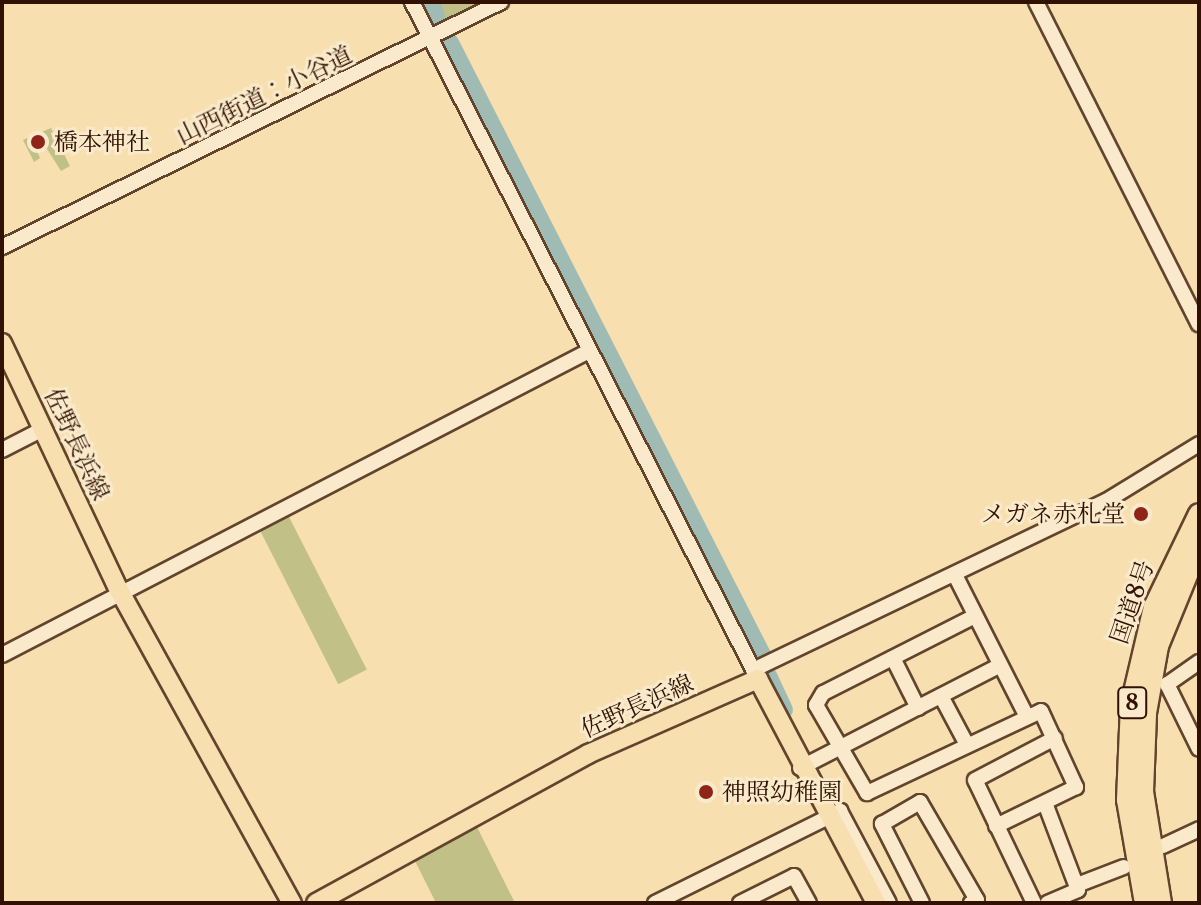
<!DOCTYPE html>
<meta charset="utf-8">
<style>
body{margin:0}
#map{position:relative;width:1201px;height:905px;overflow:hidden;background:#f7dfaf;font-family:"Libre Caslon Text","Noto Serif JP",serif}
div>[style]{position:absolute}
.green>*{inset:0;background:#c1c087;transform-origin:0 0}
.river>*{height:20px;margin:-10px;padding:0 10px;transform-origin:10px;border-radius:10px;background:#a0bab4}
.roads{filter:drop-shadow(2px 0 #62442d) drop-shadow(-2px 0 #62442d) drop-shadow(0 2px #62442d) drop-shadow(0 -2px #62442d)}
.minor>*{height:14px;margin:-7px;padding:0 7px;transform-origin:7px;border-radius:7px;background:#faeacb}
.major>*{height:18px;margin:-9px;padding:0 9px;transform-origin:9px;border-radius:9px;background:#f7dfaf}
.highway>*{height:20px;margin:-10px;padding:0 10px;transform-origin:10px;border-radius:10px;background:#f7dfaf}
.dots>*{width:22px;height:22px;translate:-50% -50%;box-sizing:border-box;border:4px solid #faeacb;border-radius:50%}
span{translate:-50% -50%;white-space:nowrap;text-align:center;line-height:1.15;-webkit-text-stroke:6px #faeacb;paint-order:stroke}
.shield-label span{padding:2px 6px;background:#faeacb;border:2px solid;border-radius:6px;-webkit-text-stroke-width:0}
.shield-label{font-size:22px;color:#311102;font-weight:700}
.street-label{font-size:24px;color:#311102}
.poi-label{font-size:24px;color:#311102}
.left{translate:0 -50%;text-align:left}
.right{translate:-100% -50%;text-align:right}
.frame{position:absolute;inset:0;border:4px solid #311102;pointer-events:none}
</style>
<div id="map">
<div class="green">
<div style="clip-path:polygon(437px 2px,487px 2px,447px 24px)"></div>
<div style="clip-path:polygon(51px 128px,70px 166px,61px 171px,40px 138px,33px 141px,40px 158px,34px 162px,23px 140px)"></div>
<div style="left:286px;top:511px;width:178px;height:32px;rotate:63deg"></div>
<div style="clip-path:polygon(475px 823px,515px 903px,436px 903px,414px 859px)"></div>
</div>
<div class="river">
<div style="left:429px;top:2px;width:15px;rotate:67deg"></div>
<div style="left:449px;top:43px;width:687px;rotate:62.99deg"></div>
<div style="left:768px;top:678px;width:35px;rotate:65deg"></div>
</div>
<div class="roads">
<div class="minor">
<div style="left:412px;top:2px;width:760px;rotate:62.93deg"></div>
<div style="left:1036px;top:2px;width:361px;rotate:63.2deg"></div>
<div style="left:2px;top:247px;width:556px;rotate:-26.15deg"></div>
<div style="left:2px;top:450px;width:46px;rotate:-27.1deg"></div>
<div style="left:955px;top:575px;width:157px;rotate:63.1deg"></div>
<div style="left:975px;top:616px;width:170px;rotate:153.1deg"></div>
<div style="left:823px;top:693px;width:14px;rotate:120deg"></div>
<div style="left:816px;top:705px;width:102px;rotate:59.9deg"></div>
<div style="left:867px;top:793px;width:192px;rotate:-25.2deg"></div>
<div style="left:1041px;top:711px;width:84px;rotate:65.3deg"></div>
<div style="left:1076px;top:787px;width:89px;rotate:154deg"></div>
<div style="left:2px;top:655px;width:661px;rotate:-27.38deg"></div>
<div style="left:893px;top:658px;width:56px;rotate:63.4deg"></div>
<div style="left:1199px;top:662px;width:39px;rotate:145deg"></div>
<div style="left:1167px;top:684px;width:72px;rotate:63.8deg"></div>
<div style="left:753px;top:670px;width:391px;rotate:-25.6deg"></div>
<div style="left:1106px;top:501px;width:109px;rotate:-31.5deg"></div>
<div style="left:941px;top:696px;width:53px;rotate:62deg"></div>
<div style="left:800px;top:768px;width:225px;rotate:-27.2deg"></div>
<div style="left:1045px;top:803px;width:93px;rotate:69.2deg"></div>
<div style="left:1078px;top:890px;width:33px;rotate:157deg"></div>
<div style="left:1163px;top:846px;width:40px;rotate:-25deg"></div>
<div style="left:1077px;top:885px;width:50px;rotate:-21deg"></div>
<div style="left:655px;top:903px;width:207px;rotate:-26.4deg"></div>
<div style="left:840px;top:811px;width:104px;rotate:62deg"></div>
<div style="left:740px;top:903px;width:60px;rotate:-26.6deg"></div>
<div style="left:794px;top:876px;width:31px;rotate:61deg"></div>
<div style="left:922px;top:903px;width:89px;rotate:-116.9deg"></div>
<div style="left:882px;top:824px;width:44px;rotate:-30.1deg"></div>
<div style="left:920px;top:802px;width:113px;rotate:59.8deg"></div>
<div style="left:977px;top:900px;width:7px;rotate:153deg"></div>
<div style="left:1034px;top:903px;width:136px;rotate:-115.6deg"></div>
<div style="left:975px;top:780px;width:90px;rotate:-27.7deg"></div>
</div>
<div class="major">
<div style="left:2px;top:343px;width:273px;rotate:64.7deg"></div>
<div style="left:119px;top:590px;width:358px;rotate:61.1deg"></div>
<div style="left:316px;top:903px;width:310px;rotate:-28.7deg"></div>
<div style="left:588px;top:754px;width:186px;rotate:-23.8deg"></div>
<div style="left:758px;top:679px;width:253px;rotate:62.2deg"></div>
</div>
<div class="highway">
<div style="left:1145px;top:903px;width:105px;rotate:-99.9deg"></div>
<div style="left:1127px;top:800px;width:95px;rotate:-87.6deg"></div>
<div style="left:1131px;top:705px;width:101px;rotate:-76.8deg"></div>
<div style="left:1154px;top:607px;width:103px;rotate:-64.2deg"></div>
<div style="left:1161px;top:903px;width:112px;rotate:-99.2deg"></div>
<div style="left:1143px;top:792px;width:79px;rotate:-87.8deg"></div>
<div style="left:1146px;top:713px;width:68px;rotate:-79.8deg"></div>
<div style="left:1158px;top:646px;width:108px;rotate:-67.7deg"></div>
</div>
</div>
<div class="dots">
<div style="left:38px;top:142px;background:#8f2418"></div>
<div style="left:1141px;top:514px;background:#8f2418"></div>
<div style="left:706px;top:792px;background:#8f2418"></div>
</div>
<div class="shield-label">
<span style="left:1132px;top:703px">8</span>
</div>
<div class="street-label">
<span style="left:264px;top:95px;rotate:-26deg">山西街道：小谷道</span>
<span style="left:77px;top:444px;rotate:65deg">佐野長浜線</span>
<span style="left:1132px;top:602px;rotate:-71deg">国道8号</span>
<span style="left:637px;top:706px;rotate:-24deg">佐野長浜線</span>
</div>
<div class="poi-label">
<span class="left" style="left:54px;top:142px">橋本神社</span>
<span class="right" style="left:1125px;top:514px">メガネ赤札堂</span>
<span class="left" style="left:722px;top:792px">神照幼稚園</span>
</div>
<div class="frame"></div>
</div>
